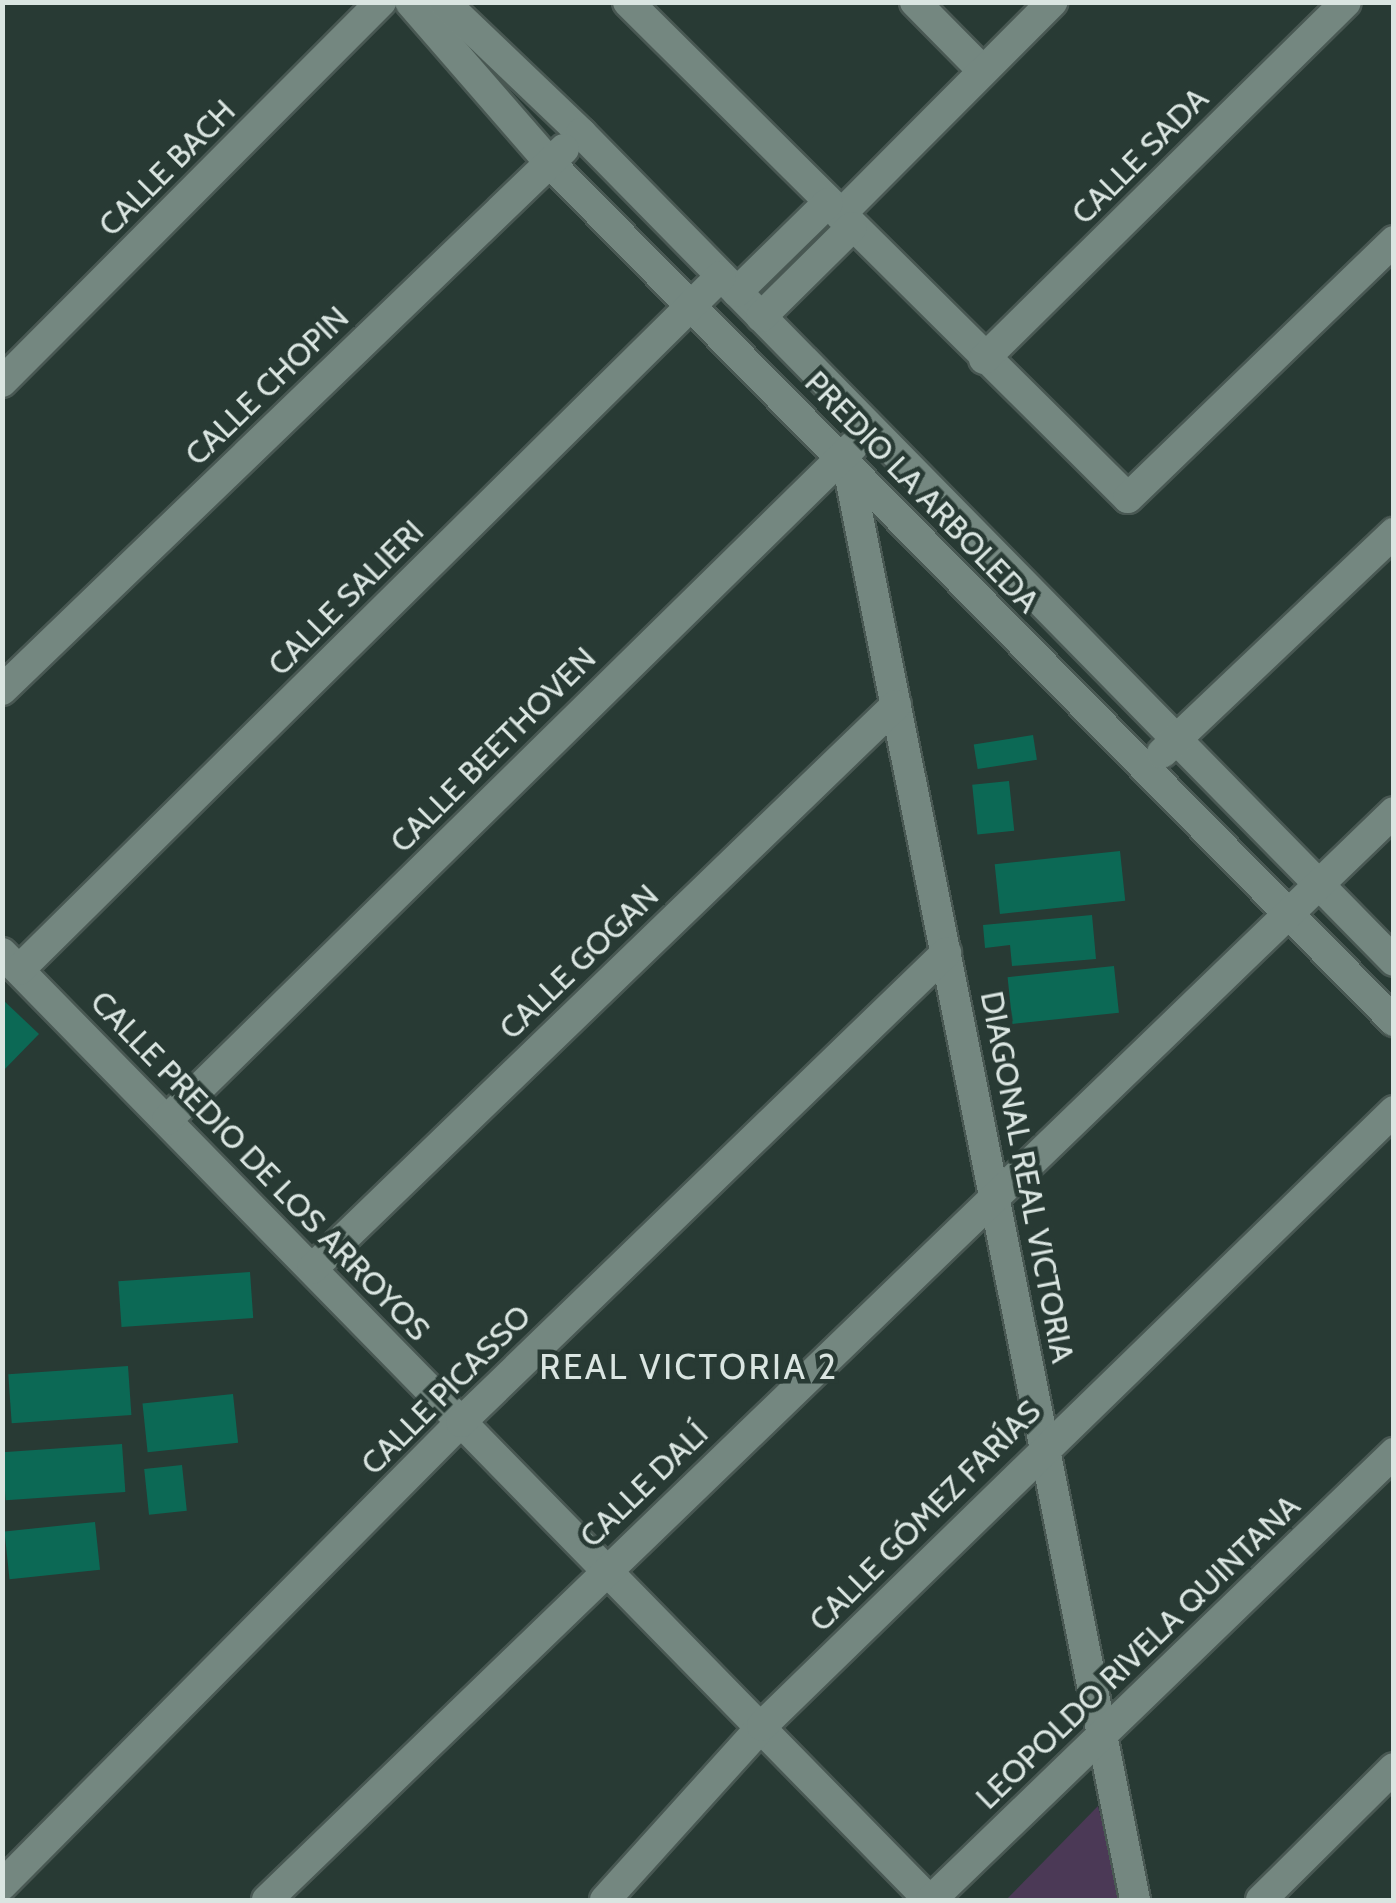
<!DOCTYPE html>
<meta charset="utf-8">
<style>
body{margin:0}
#map{position:relative;width:1396px;height:1903px;overflow:hidden;background:#283a34;font-family:Cabin,sans-serif}
div>[style]{position:absolute}
.green>*{inset:0;background:#4b3956}
.building>*{inset:0;background:#0c6955;transform-origin:0 0}
.roads{filter:drop-shadow(2px 0 #495853) drop-shadow(-2px 0 #495853) drop-shadow(0 2px #495853) drop-shadow(0 -2px #495853)}
.minor>*{height:30px;margin:-15px;padding:0 15px;transform-origin:15px;border-radius:15px;background:#748780}
span{translate:-50% -50%;white-space:nowrap;text-align:center;line-height:1.15;-webkit-text-stroke:9px #283a34;paint-order:stroke}
.street-label{font-size:32px;color:#dae5e1}
.neighbourhood-label{font-size:35px;color:#dae5e1;letter-spacing:2.5px}
.frame{position:absolute;inset:0;border:5px solid #dae5e1;pointer-events:none}
</style>
<div id="map">
<div class="green">
<div style="clip-path:polygon(1098px 1806px,1122px 1900px,1006px 1900px)"></div>
</div>
<div class="building">
<div style="left:1033px;top:735px;width:25px;height:60px;rotate:81deg"></div>
<div style="left:1009px;top:781px;width:50px;height:37px;rotate:84deg"></div>
<div style="left:1120px;top:851px;width:50px;height:126px;rotate:84deg"></div>
<div style="clip-path:polygon(1092px 915px,1096px 959px,1012px 966px,1010px 945px,985px 948px,983px 925px)"></div>
<div style="left:1114px;top:966px;width:47px;height:107px;rotate:84deg"></div>
<div style="clip-path:polygon(2px 999px,39px 1034px,2px 1072px)"></div>
<div style="left:250px;top:1272px;width:46px;height:132px;rotate:86deg"></div>
<div style="left:128px;top:1366px;width:49px;height:120px;rotate:86deg"></div>
<div style="left:233px;top:1394px;width:49px;height:91px;rotate:84deg"></div>
<div style="left:122px;top:1444px;width:48px;height:120px;rotate:86deg"></div>
<div style="left:182px;top:1465px;width:46px;height:38px;rotate:84deg"></div>
<div style="left:95px;top:1522px;width:48px;height:91px;rotate:84deg"></div>
</div>
<div class="roads">
<div class="minor">
<div style="left:410px;top:2px;width:213px;rotate:49deg"></div>
<div style="left:550px;top:163px;width:1204px;rotate:45.47deg"></div>
<div style="left:444px;top:2px;width:190px;rotate:43.7deg"></div>
<div style="left:581px;top:133px;width:1160px;rotate:45.52deg"></div>
<div style="left:628px;top:2px;width:704px;rotate:44.77deg"></div>
<div style="left:1128px;top:498px;width:370px;rotate:-44deg"></div>
<div style="left:915px;top:2px;width:95px;rotate:45.4deg"></div>
<div style="left:840px;top:215px;width:301px;rotate:-45.1deg"></div>
<div style="left:737px;top:292px;width:127px;rotate:-44.4deg"></div>
<div style="left:761px;top:317px;width:128px;rotate:-44.7deg"></div>
<div style="left:984px;top:359px;width:508px;rotate:-44.6deg"></div>
<div style="left:2px;top:382px;width:537px;rotate:-45.08deg"></div>
<div style="left:848px;top:467px;width:1461px;rotate:78.67deg"></div>
<div style="left:2px;top:690px;width:780px;rotate:-43.91deg"></div>
<div style="left:1162px;top:753px;width:320px;rotate:-43.5deg"></div>
<div style="left:2px;top:953px;width:1325px;rotate:45.61deg"></div>
<div style="left:19px;top:970px;width:987px;rotate:-44.67deg"></div>
<div style="left:167px;top:1120px;width:962px;rotate:-44.49deg"></div>
<div style="left:312px;top:1269px;width:812px;rotate:-44deg"></div>
<div style="left:2px;top:1885px;width:652px;rotate:-45.25deg"></div>
<div style="left:461px;top:1422px;width:675px;rotate:-44.04deg"></div>
<div style="left:267px;top:1900px;width:1566px;rotate:-43.99deg"></div>
<div style="left:605px;top:1900px;width:234px;rotate:-47.9deg"></div>
<div style="left:762px;top:1726px;width:882px;rotate:-44.22deg"></div>
<div style="left:931px;top:1900px;width:644px;rotate:-43.99deg"></div>
<div style="left:1261px;top:1900px;width:187px;rotate:-44.8deg"></div>
</div>
</div>
<div class="street-label">
<span style="left:1140px;top:156px;rotate:-45deg">CALLE SADA</span>
<span style="left:167px;top:168px;rotate:-45deg">CALLE BACH</span>
<span style="left:267px;top:386px;rotate:-44deg">CALLE CHOPIN</span>
<span style="left:922px;top:492px;rotate:46deg">PREDIO LA ARBOLEDA</span>
<span style="left:346px;top:598px;rotate:-45deg">CALLE SALIERI</span>
<span style="left:493px;top:750px;rotate:-45deg">CALLE BEETHOVEN</span>
<span style="left:579px;top:962px;rotate:-44deg">CALLE GOGAN</span>
<span style="left:260px;top:1166px;rotate:46deg">CALLE PREDIO DE LOS ARROYOS</span>
<span style="left:1027px;top:1177px;rotate:79deg">DIAGONAL REAL VICTORIA</span>
<span style="left:446px;top:1390px;rotate:-45deg">CALLE PICASSO</span>
<span style="left:644px;top:1485px;rotate:-44deg">CALLE DALÍ</span>
<span style="left:925px;top:1516px;rotate:-45deg">CALLE GÓMEZ FARÍAS</span>
<span style="left:1138px;top:1652px;rotate:-44deg">LEOPOLDO RIVELA QUINTANA</span>
</div>
<div class="neighbourhood-label">
<span style="left:689px;top:1367px">REAL VICTORIA 2</span>
</div>
<div class="frame"></div>
</div>
